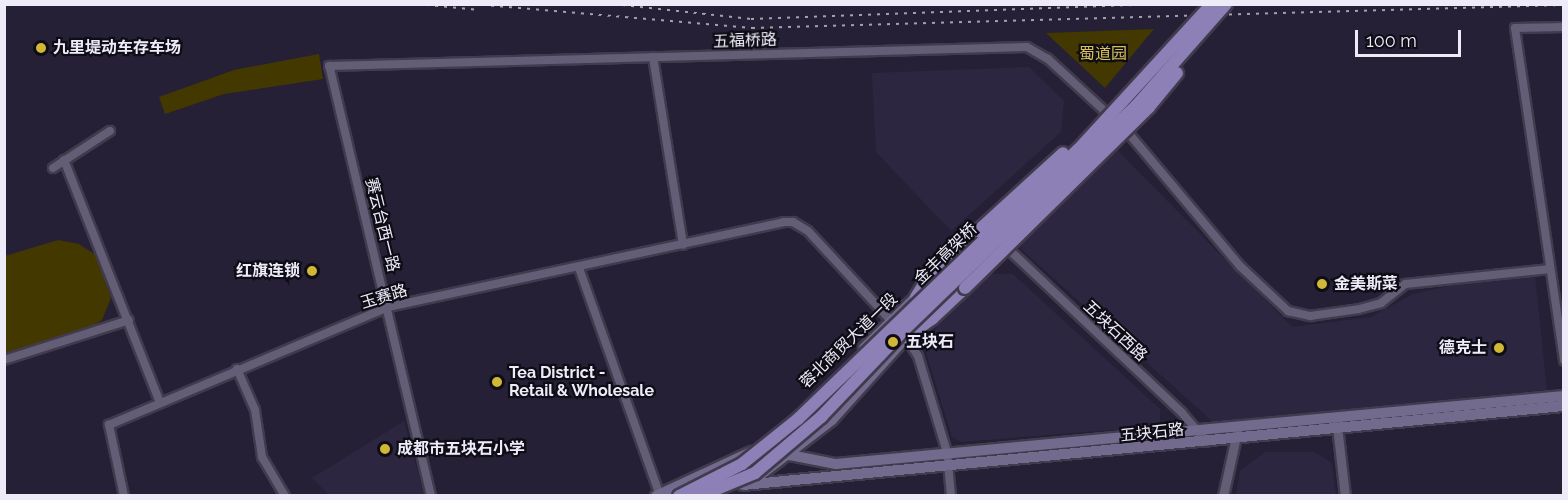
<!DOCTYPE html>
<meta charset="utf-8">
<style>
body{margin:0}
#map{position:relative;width:1568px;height:500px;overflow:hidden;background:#252035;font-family:Raleway,"Noto Sans SC",sans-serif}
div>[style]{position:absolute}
.built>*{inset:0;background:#2d2641}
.green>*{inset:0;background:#423800}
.roads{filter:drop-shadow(2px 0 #403b4d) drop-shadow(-2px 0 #403b4d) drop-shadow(0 2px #403b4d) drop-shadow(0 -2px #403b4d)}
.minor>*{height:8px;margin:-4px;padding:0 4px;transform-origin:4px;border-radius:4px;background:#635e76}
.tertiary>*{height:9px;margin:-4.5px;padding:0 4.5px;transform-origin:4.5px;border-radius:4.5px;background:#635e76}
.secondary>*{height:10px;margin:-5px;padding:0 5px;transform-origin:5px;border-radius:5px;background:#736b8e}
.trunk>*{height:12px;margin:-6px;padding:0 6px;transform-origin:6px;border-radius:6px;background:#8c80b7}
.rail>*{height:2px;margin-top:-1px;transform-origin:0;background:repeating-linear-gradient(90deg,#a5a1b2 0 3px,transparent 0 9px)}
.bridges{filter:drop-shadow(2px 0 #403b4d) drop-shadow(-2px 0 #403b4d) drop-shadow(0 2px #403b4d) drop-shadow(0 -2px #403b4d)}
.trunk-bridge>*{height:12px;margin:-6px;padding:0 6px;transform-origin:6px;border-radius:6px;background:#8c80b7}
.dots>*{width:16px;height:16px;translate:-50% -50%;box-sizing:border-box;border:3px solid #0e0c15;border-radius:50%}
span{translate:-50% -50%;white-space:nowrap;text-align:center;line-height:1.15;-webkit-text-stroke:4.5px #0e0c15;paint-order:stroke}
.street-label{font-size:16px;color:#eeebf9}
.poi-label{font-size:16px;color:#eeebf9;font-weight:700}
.left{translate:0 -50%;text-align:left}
.right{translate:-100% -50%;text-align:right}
.park-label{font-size:16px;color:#d8c155}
.frame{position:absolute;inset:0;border:6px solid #eeebf9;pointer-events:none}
.scale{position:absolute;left:1355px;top:30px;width:106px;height:27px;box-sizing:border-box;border:3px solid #eeebf9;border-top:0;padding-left:8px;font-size:18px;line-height:21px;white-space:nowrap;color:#eeebf9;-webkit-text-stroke:4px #0e0c15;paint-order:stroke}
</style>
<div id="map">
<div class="built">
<div style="clip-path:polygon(1029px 67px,1064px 101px,1061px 132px,951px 231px,876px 152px,872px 73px)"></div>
<div style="clip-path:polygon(1113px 146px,1292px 327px,1371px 317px,1413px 294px,1534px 267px,1547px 390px,1213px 422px,1010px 239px)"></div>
<div style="clip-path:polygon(991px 274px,1013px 274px,1160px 409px,1160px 426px,961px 442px,952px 437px,925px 349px,929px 335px)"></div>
<div style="clip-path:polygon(404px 421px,424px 495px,329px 495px,312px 478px)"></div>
<div style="clip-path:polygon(1265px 452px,1314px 452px,1332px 463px,1336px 495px,1236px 495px,1240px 471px)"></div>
</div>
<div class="green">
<div style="clip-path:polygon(1154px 29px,1105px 88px,1046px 33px)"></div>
<div style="clip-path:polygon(319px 54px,323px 79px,224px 94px,165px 114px,159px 97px,234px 70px)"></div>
<div style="clip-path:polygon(58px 240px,79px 244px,96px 255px,111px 298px,102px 320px,86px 330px,5px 354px,5px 256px)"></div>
</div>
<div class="roads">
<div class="minor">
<div style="left:1564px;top:27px;width:49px;rotate:178.8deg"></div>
<div style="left:1515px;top:28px;width:336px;rotate:81.6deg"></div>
<div style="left:653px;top:57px;width:190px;rotate:80.9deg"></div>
<div style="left:1125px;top:129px;width:179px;rotate:50deg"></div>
<div style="left:1240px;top:266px;width:66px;rotate:43.2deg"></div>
<div style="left:1288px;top:311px;width:23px;rotate:13deg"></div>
<div style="left:1310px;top:316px;width:49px;rotate:-8.1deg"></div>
<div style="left:1359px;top:309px;width:23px;rotate:-15deg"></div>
<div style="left:1381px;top:303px;width:31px;rotate:-38deg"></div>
<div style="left:1405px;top:284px;width:146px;rotate:-5.9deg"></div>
<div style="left:64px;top:160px;width:261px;rotate:68.4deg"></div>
<div style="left:53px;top:168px;width:68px;rotate:-33deg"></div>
<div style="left:1004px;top:245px;width:245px;rotate:43.3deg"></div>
<div style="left:1182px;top:413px;width:38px;rotate:49deg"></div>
<div style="left:579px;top:268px;width:242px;rotate:70.4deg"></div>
<div style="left:905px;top:336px;width:24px;rotate:57deg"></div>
<div style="left:918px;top:356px;width:100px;rotate:73.2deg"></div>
<div style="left:947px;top:452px;width:44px;rotate:84.8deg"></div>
<div style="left:4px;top:360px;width:131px;rotate:-17.7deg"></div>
<div style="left:237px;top:369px;width:45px;rotate:66.3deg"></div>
<div style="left:255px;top:410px;width:48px;rotate:81.5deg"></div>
<div style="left:262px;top:457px;width:45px;rotate:59.5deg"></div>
<div style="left:124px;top:496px;width:73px;rotate:-101.9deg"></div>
<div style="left:109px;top:425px;width:303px;rotate:-22.9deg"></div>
<div style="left:388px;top:307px;width:405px;rotate:-12.1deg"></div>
<div style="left:784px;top:222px;width:9px"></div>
<div style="left:793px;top:222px;width:17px;rotate:31deg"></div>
<div style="left:808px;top:231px;width:128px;rotate:47.2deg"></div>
<div style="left:431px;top:496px;width:442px;rotate:-103.3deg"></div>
<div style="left:329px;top:66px;width:698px;rotate:-1.56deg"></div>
<div style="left:1027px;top:47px;width:24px;rotate:30deg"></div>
<div style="left:1048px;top:59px;width:86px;rotate:42.6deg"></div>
</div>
<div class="tertiary">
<div style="left:1336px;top:417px;width:80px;rotate:83.5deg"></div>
<div style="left:1223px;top:496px;width:66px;rotate:-77.7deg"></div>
</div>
<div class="secondary">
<div style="left:864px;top:348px;width:80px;rotate:-44.5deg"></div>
<div style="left:752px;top:454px;width:38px;rotate:2deg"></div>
<div style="left:790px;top:455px;width:47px;rotate:11.1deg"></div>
<div style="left:836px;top:464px;width:731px;rotate:-5.34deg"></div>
<div style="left:759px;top:476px;width:92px;rotate:-37.5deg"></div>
<div style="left:832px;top:420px;width:117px;rotate:-48.1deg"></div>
<div style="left:743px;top:485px;width:825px;rotate:-5.5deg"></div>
<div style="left:656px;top:496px;width:105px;rotate:-24.9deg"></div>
</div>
<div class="trunk">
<div style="left:916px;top:297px;width:19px;rotate:-58deg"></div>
<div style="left:926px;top:281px;width:72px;rotate:-43.9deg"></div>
<div style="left:906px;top:337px;width:32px;rotate:-35deg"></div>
<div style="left:932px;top:319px;width:45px;rotate:-43.2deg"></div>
</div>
</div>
<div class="rail">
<div style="left:417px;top:4px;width:63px;rotate:5.4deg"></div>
<div style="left:473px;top:4px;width:280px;rotate:4.9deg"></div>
<div style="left:752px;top:28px;width:812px;rotate:-1.62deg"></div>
<div style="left:613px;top:4px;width:139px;rotate:6.2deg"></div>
<div style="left:751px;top:19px;width:406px;rotate:-2.1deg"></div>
</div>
<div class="bridges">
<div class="trunk-bridge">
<div style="left:978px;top:231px;width:115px;rotate:-42.5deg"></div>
<div style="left:965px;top:288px;width:258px;rotate:-44.5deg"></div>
<div style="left:1149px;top:107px;width:44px;rotate:-50.5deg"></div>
<div style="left:679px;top:496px;width:71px;rotate:-26.9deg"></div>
<div style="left:742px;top:464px;width:72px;rotate:-38.8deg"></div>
<div style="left:798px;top:419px;width:388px;rotate:-43.9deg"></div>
<div style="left:1078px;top:150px;width:198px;rotate:-47.5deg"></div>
<div style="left:700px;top:496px;width:60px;rotate:-22.7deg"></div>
<div style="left:755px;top:473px;width:87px;rotate:-40.3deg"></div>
<div style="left:821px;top:417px;width:120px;rotate:-46.3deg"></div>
<div style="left:904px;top:330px;width:322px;rotate:-44deg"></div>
<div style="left:1136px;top:106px;width:136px;rotate:-48.6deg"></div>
</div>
</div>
<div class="dots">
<div style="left:41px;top:48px;background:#d1b736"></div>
<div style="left:312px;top:271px;background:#d1b736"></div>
<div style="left:1322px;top:284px;background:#d1b736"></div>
<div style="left:893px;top:342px;background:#d1b736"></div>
<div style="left:1499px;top:348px;background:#d1b736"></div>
<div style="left:497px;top:382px;background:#d1b736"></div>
<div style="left:385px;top:449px;background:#d1b736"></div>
</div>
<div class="street-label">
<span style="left:745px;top:41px;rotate:-2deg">五福桥路</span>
<span style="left:382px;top:225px;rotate:76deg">赛云台西一路</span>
<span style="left:946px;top:254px;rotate:-44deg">金丰高架桥</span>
<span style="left:384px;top:297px;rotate:-17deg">玉赛路</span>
<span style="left:1115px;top:331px;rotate:43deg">五块石西路</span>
<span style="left:849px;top:341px;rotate:-44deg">蓉北商贸大道一段</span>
<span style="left:1152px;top:433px;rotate:-6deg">五块石路</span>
</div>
<div class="poi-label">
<span class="left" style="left:53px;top:48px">九里堤动车存车场</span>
<span class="right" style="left:300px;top:271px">红旗连锁</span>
<span class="left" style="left:1334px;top:284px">金美斯菜</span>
<span class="left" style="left:906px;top:342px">五块石</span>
<span class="right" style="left:1487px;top:348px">德克士</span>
<span class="left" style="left:509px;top:382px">Tea District -<br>Retail &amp; Wholesale</span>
<span class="left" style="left:397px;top:449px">成都市五块石小学</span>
</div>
<div class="park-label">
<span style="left:1103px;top:54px">蜀道园</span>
</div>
<div class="frame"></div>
<div class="scale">100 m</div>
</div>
